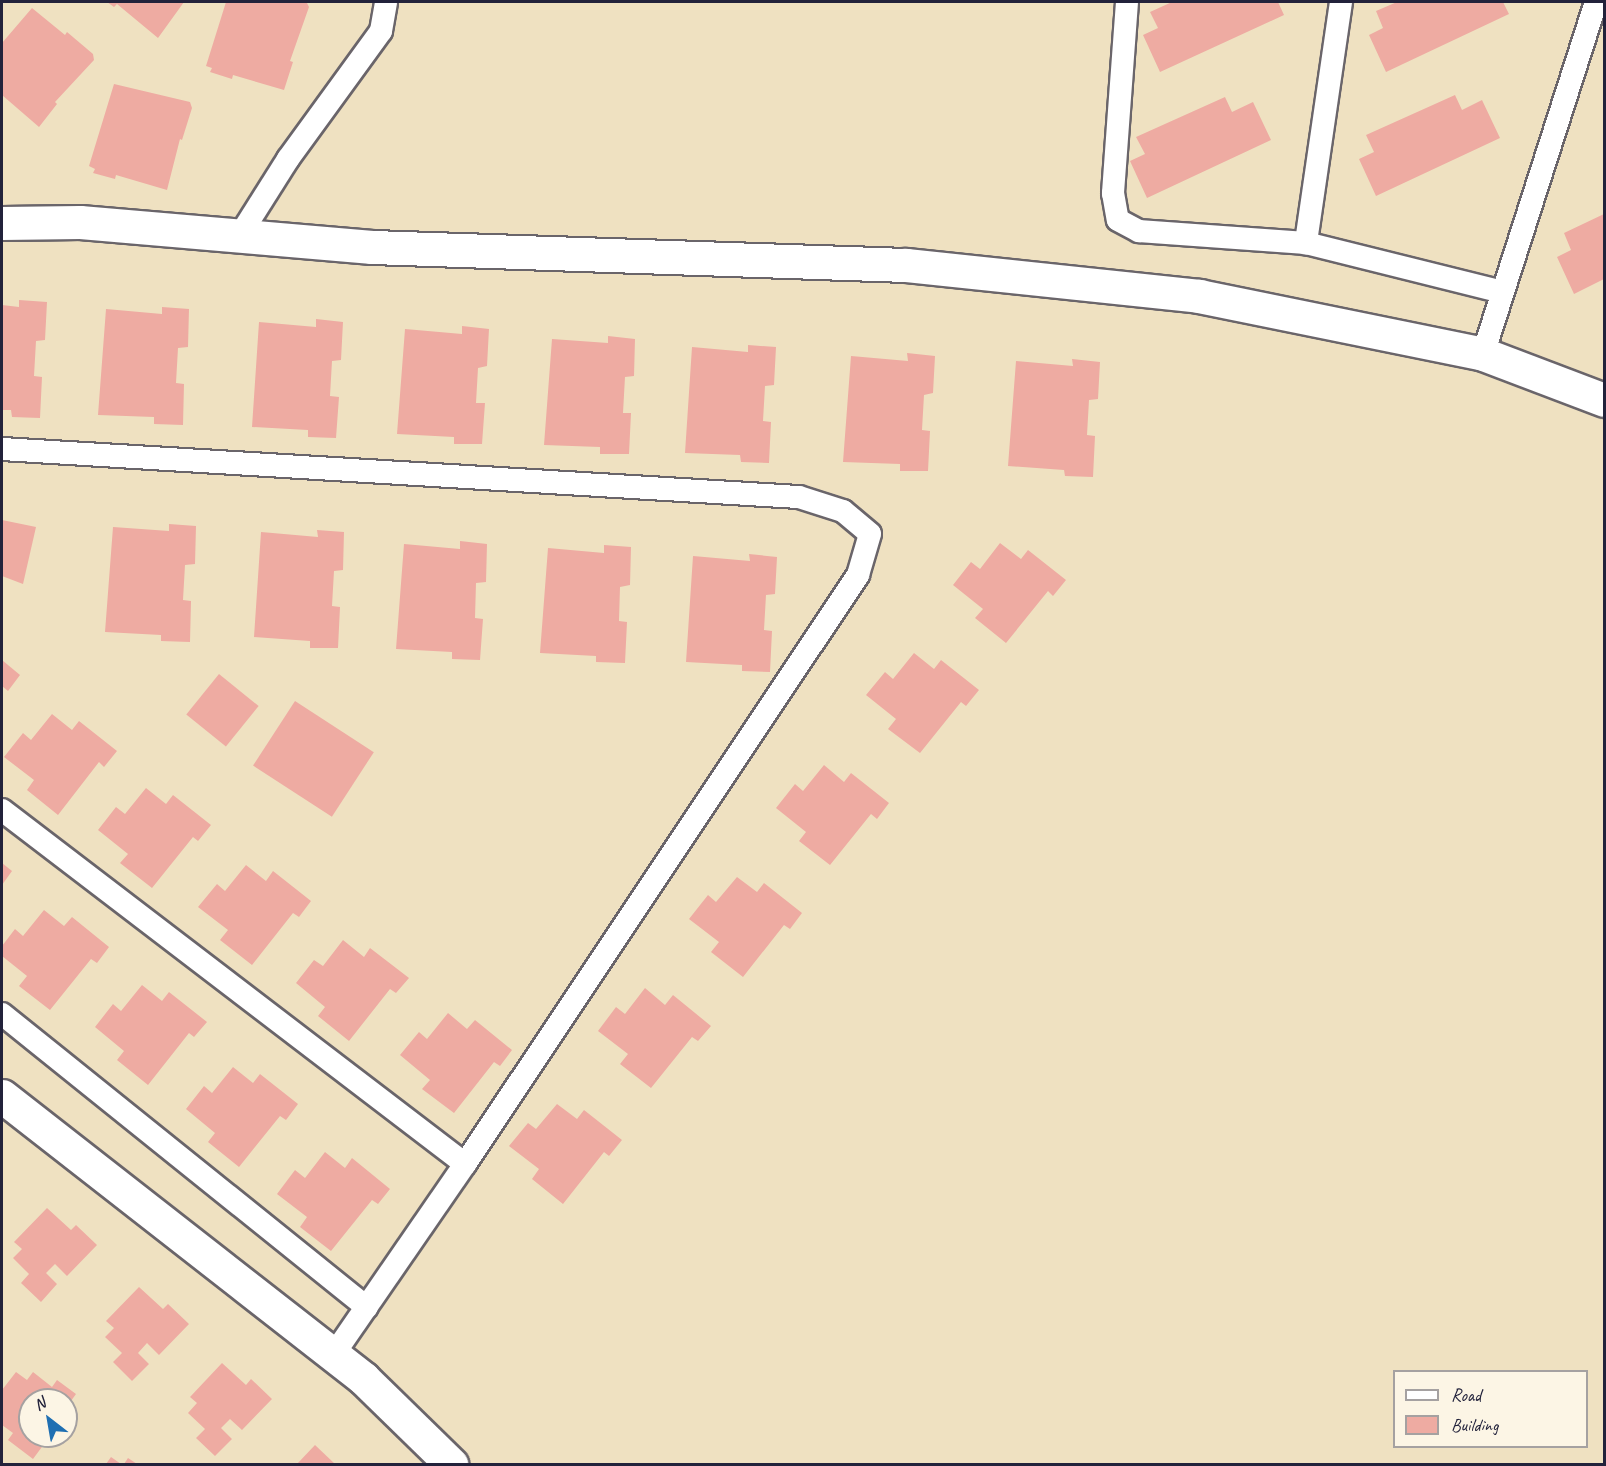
<!DOCTYPE html>
<style>
body{margin:0}
#map{position:relative;width:1606px;height:1466px;overflow:hidden;background:#efe1c1;font-family:Caveat,sans-serif}
div>[style]{position:absolute}
.building>*{inset:0;background:#eeaba2;transform-origin:0 0}
.roads{filter:drop-shadow(2px 0 #6a656a) drop-shadow(-2px 0 #6a656a) drop-shadow(0 2px #6a656a) drop-shadow(0 -2px #6a656a)}
.lane>*{height:22px;margin:-11px;padding:0 11px;transform-origin:11px;border-radius:11px;background:#fff}
.street>*{height:33px;margin:-16.5px;padding:0 16.5px;transform-origin:16.5px;border-radius:16.5px;background:#fff}
span{translate:-50% -50%;white-space:nowrap;text-align:center;line-height:1.15;-webkit-text-stroke:4.5px #fcf5e5;paint-order:stroke}
.frame{position:absolute;inset:0;border:3px solid #22223b;pointer-events:none}
.legend{position:absolute;left:1393px;top:1370px;width:195px;height:78px;box-sizing:border-box;background:#fcf5e5;border:2px solid #a5a1a1;margin:0;padding:8px 10px;list-style:none;font-size:18px;color:#22223b}
.legend li{display:flex;align-items:center;gap:12px;height:30px}
.legend b{width:30px;border:2px solid #a5a1a1}
.north{position:absolute;left:18px;top:1388px;width:60px;height:60px;box-sizing:border-box;background:#fcf5e5;border:2px solid #a5a1a1;border-radius:50%;rotate:329deg;font-size:16px;font-weight:700;line-height:24px;text-align:center;color:#22223b}
.north::after{content:'';display:block;margin:auto;width:21px;height:27px;background:#1f6fb2;clip-path:polygon(50% 0,100% 100%,50% 72%,0 100%)}
</style>
<div id="map">
<div class="building">
<div style="clip-path:polygon(107px 2px,184px 2px,158px 38px,117px 4px,114px 7px)"></div>
<div style="clip-path:polygon(226px 2px,307px 3px,309px 7px,290px 61px,293px 62px,284px 90px,233px 75px,232px 79px,210px 72px,212px 68px,206px 66px)"></div>
<div style="clip-path:polygon(1172px 2px,1278px 2px,1284px 15px,1160px 72px,1143px 35px,1158px 28px,1150px 12px)"></div>
<div style="clip-path:polygon(1397px 2px,1503px 2px,1509px 14px,1386px 72px,1369px 35px,1383px 28px,1376px 11px)"></div>
<div style="clip-path:polygon(32px 8px,65px 35px,67px 32px,93px 54px,94px 60px,55px 102px,57px 104px,39px 127px,2px 95px,2px 43px)"></div>
<div style="clip-path:polygon(114px 84px,190px 102px,192px 108px,182px 140px,180px 139px,167px 190px,116px 175px,115px 179px,93px 173px,95px 169px,89px 166px)"></div>
<div style="clip-path:polygon(1455px 95px,1462px 110px,1482px 100px,1500px 138px,1376px 196px,1359px 159px,1374px 152px,1366px 135px)"></div>
<div style="clip-path:polygon(1225px 97px,1232px 112px,1253px 102px,1271px 140px,1147px 198px,1130px 161px,1145px 154px,1136px 137px)"></div>
<div style="clip-path:polygon(1604px 214px,1604px 279px,1574px 294px,1557px 257px,1571px 250px,1564px 233px)"></div>
<div style="clip-path:polygon(19px 300px,47px 302px,45px 340px,36px 341px,34px 376px,42px 377px,40px 418px,12px 417px,11px 410px,2px 410px,2px 305px,19px 307px)"></div>
<div style="clip-path:polygon(162px 307px,189px 309px,188px 347px,178px 348px,176px 383px,184px 384px,183px 425px,154px 424px,154px 417px,98px 415px,106px 309px,162px 314px)"></div>
<div style="clip-path:polygon(316px 319px,343px 322px,341px 360px,332px 361px,330px 396px,339px 397px,336px 438px,308px 437px,308px 430px,252px 427px,259px 322px,316px 327px)"></div>
<div style="clip-path:polygon(462px 326px,489px 329px,487px 366px,478px 368px,476px 403px,485px 403px,482px 444px,454px 444px,454px 437px,397px 434px,405px 329px,462px 334px)"></div>
<div style="clip-path:polygon(608px 336px,635px 339px,634px 376px,625px 377px,623px 413px,631px 413px,629px 454px,600px 454px,600px 447px,544px 445px,552px 339px,608px 343px)"></div>
<div style="clip-path:polygon(748px 345px,776px 347px,774px 385px,765px 386px,763px 421px,771px 422px,769px 463px,741px 462px,740px 455px,685px 453px,692px 347px,748px 352px)"></div>
<div style="clip-path:polygon(907px 353px,935px 356px,933px 393px,924px 395px,922px 430px,930px 431px,928px 471px,900px 471px,900px 464px,843px 462px,851px 356px,908px 361px)"></div>
<div style="clip-path:polygon(1072px 359px,1100px 362px,1098px 399px,1089px 400px,1087px 435px,1095px 436px,1093px 477px,1065px 476px,1064px 470px,1008px 466px,1016px 361px,1073px 366px)"></div>
<div style="clip-path:polygon(2px 520px,36px 527px,23px 584px,2px 576px)"></div>
<div style="clip-path:polygon(169px 524px,196px 526px,195px 564px,185px 565px,183px 600px,191px 601px,190px 642px,161px 641px,161px 635px,105px 632px,113px 527px,169px 531px)"></div>
<div style="clip-path:polygon(317px 530px,344px 532px,343px 570px,334px 571px,332px 606px,340px 607px,338px 648px,310px 648px,310px 641px,254px 637px,261px 532px,318px 537px)"></div>
<div style="clip-path:polygon(460px 541px,487px 544px,486px 582px,476px 583px,475px 618px,483px 619px,480px 660px,452px 659px,452px 652px,396px 649px,404px 544px,460px 549px)"></div>
<div style="clip-path:polygon(1000px 543px,1021px 559px,1028px 550px,1066px 580px,1053px 596px,1048px 591px,1006px 643px,975px 618px,983px 609px,953px 585px,971px 562px,980px 569px)"></div>
<div style="clip-path:polygon(604px 545px,631px 547px,630px 585px,620px 587px,619px 621px,627px 622px,625px 663px,596px 662px,596px 656px,540px 653px,548px 548px,604px 553px)"></div>
<div style="clip-path:polygon(749px 554px,777px 557px,775px 594px,766px 595px,764px 630px,772px 631px,770px 672px,742px 671px,742px 665px,686px 662px,693px 556px,750px 561px)"></div>
<div style="clip-path:polygon(914px 653px,934px 669px,941px 660px,979px 690px,966px 706px,961px 702px,920px 753px,888px 729px,896px 719px,866px 695px,885px 672px,893px 679px)"></div>
<div style="clip-path:polygon(2px 660px,20px 675px,8px 691px,2px 686px)"></div>
<div style="left:219px;top:674px;width:51px;height:52px;rotate:39deg"></div>
<div style="left:295px;top:701px;width:94px;height:77px;rotate:33deg"></div>
<div style="clip-path:polygon(52px 714px,72px 730px,79px 721px,117px 751px,104px 767px,99px 762px,58px 815px,27px 790px,34px 780px,4px 757px,23px 733px,31px 740px)"></div>
<div style="clip-path:polygon(824px 765px,844px 782px,851px 773px,889px 803px,877px 819px,871px 814px,830px 865px,799px 841px,806px 832px,776px 808px,795px 784px,803px 791px)"></div>
<div style="clip-path:polygon(146px 788px,166px 804px,173px 795px,211px 825px,198px 841px,193px 837px,152px 888px,120px 863px,128px 854px,98px 830px,116px 807px,125px 814px)"></div>
<div style="clip-path:polygon(2px 863px,12px 871px,2px 885px)"></div>
<div style="clip-path:polygon(246px 865px,266px 881px,273px 871px,311px 901px,299px 917px,293px 913px,252px 965px,220px 940px,228px 930px,198px 907px,217px 884px,225px 891px)"></div>
<div style="clip-path:polygon(737px 877px,757px 892px,764px 883px,802px 913px,790px 929px,784px 925px,743px 977px,711px 952px,719px 942px,689px 919px,708px 895px,716px 902px)"></div>
<div style="clip-path:polygon(44px 910px,64px 926px,72px 917px,109px 947px,97px 963px,91px 959px,50px 1010px,19px 986px,27px 976px,2px 956px,2px 946px,15px 929px,23px 936px)"></div>
<div style="clip-path:polygon(343px 940px,364px 957px,370px 948px,409px 978px,396px 993px,390px 989px,349px 1041px,318px 1016px,325px 1007px,296px 983px,314px 960px,323px 966px)"></div>
<div style="clip-path:polygon(142px 985px,162px 1001px,169px 992px,207px 1022px,194px 1037px,189px 1033px,148px 1085px,117px 1060px,124px 1051px,95px 1027px,113px 1004px,121px 1011px)"></div>
<div style="clip-path:polygon(645px 988px,665px 1005px,673px 995px,711px 1026px,698px 1041px,692px 1037px,651px 1088px,620px 1064px,628px 1054px,598px 1031px,616px 1007px,625px 1014px)"></div>
<div style="clip-path:polygon(448px 1013px,467px 1029px,475px 1020px,512px 1050px,500px 1066px,494px 1062px,454px 1113px,422px 1089px,430px 1080px,400px 1055px,419px 1032px,427px 1039px)"></div>
<div style="clip-path:polygon(233px 1067px,253px 1083px,260px 1074px,298px 1104px,286px 1120px,280px 1116px,239px 1167px,208px 1142px,215px 1133px,186px 1109px,204px 1086px,212px 1093px)"></div>
<div style="clip-path:polygon(557px 1104px,577px 1119px,584px 1110px,622px 1140px,609px 1156px,604px 1152px,563px 1204px,532px 1179px,539px 1169px,509px 1146px,528px 1123px,536px 1129px)"></div>
<div style="clip-path:polygon(325px 1152px,345px 1168px,352px 1158px,390px 1189px,378px 1204px,372px 1200px,331px 1251px,300px 1227px,307px 1217px,277px 1194px,295px 1170px,305px 1178px)"></div>
<div style="clip-path:polygon(47px 1208px,71px 1230px,76px 1225px,97px 1245px,67px 1276px,55px 1264px,46px 1273px,57px 1284px,41px 1302px,21px 1283px,29px 1274px,13px 1258px,22px 1249px,14px 1242px)"></div>
<div style="clip-path:polygon(139px 1287px,163px 1309px,168px 1304px,189px 1324px,159px 1355px,147px 1343px,138px 1353px,149px 1364px,132px 1381px,113px 1362px,122px 1353px,105px 1337px,114px 1328px,106px 1321px)"></div>
<div style="clip-path:polygon(222px 1363px,246px 1385px,251px 1379px,272px 1399px,242px 1430px,230px 1419px,221px 1428px,232px 1439px,215px 1456px,196px 1438px,205px 1429px,188px 1413px,197px 1403px,190px 1397px)"></div>
<div style="clip-path:polygon(16px 1372px,27px 1380px,33px 1372px,52px 1387px,57px 1380px,76px 1394px,66px 1408px,66px 1400px,30px 1400px,30px 1436px,50px 1436px,33px 1459px,8px 1440px,13px 1433px,2px 1425px,2px 1390px)"></div>
<div style="clip-path:polygon(315px 1445px,335px 1464px,297px 1464px)"></div>
<div style="clip-path:polygon(111px 1457px,121px 1464px,106px 1464px)"></div>
<div style="clip-path:polygon(128px 1458px,137px 1464px,124px 1464px)"></div>
</div>
<div class="roads">
<div class="lane">
<div style="left:1127px;top:2px;width:192px;rotate:94.2deg"></div>
<div style="left:1113px;top:193px;width:27px;rotate:80deg"></div>
<div style="left:1118px;top:220px;width:24px;rotate:28deg"></div>
<div style="left:1139px;top:231px;width:167px;rotate:4.1deg"></div>
<div style="left:1341px;top:2px;width:244px;rotate:98.3deg"></div>
<div style="left:1306px;top:243px;width:202px;rotate:14deg"></div>
<div style="left:240px;top:235px;width:90px;rotate:-57.7deg"></div>
<div style="left:288px;top:159px;width:158px;rotate:-54deg"></div>
<div style="left:381px;top:31px;width:29px;rotate:-80deg"></div>
<div style="left:1483px;top:354px;width:370px;rotate:-72.2deg"></div>
<div style="left:2px;top:449px;width:798px;rotate:3.45deg"></div>
<div style="left:799px;top:497px;width:46px;rotate:17.7deg"></div>
<div style="left:843px;top:511px;width:35px;rotate:40deg"></div>
<div style="left:870px;top:534px;width:43px;rotate:106.3deg"></div>
<div style="left:858px;top:575px;width:708px;rotate:123.71deg"></div>
<div style="left:465px;top:1164px;width:232px;rotate:124.6deg"></div>
<div style="left:2px;top:810px;width:583px;rotate:37.4deg"></div>
<div style="left:2px;top:1014px;width:468px;rotate:38.8deg"></div>
</div>
<div class="street">
<div style="left:2px;top:223px;width:78px;rotate:-0.7deg"></div>
<div style="left:80px;top:222px;width:293px;rotate:4.9deg"></div>
<div style="left:372px;top:247px;width:534px;rotate:1.93deg"></div>
<div style="left:906px;top:265px;width:295px;rotate:6deg"></div>
<div style="left:1199px;top:296px;width:290px;rotate:11.5deg"></div>
<div style="left:1483px;top:354px;width:129px;rotate:20.8deg"></div>
<div style="left:2px;top:1096px;width:459px;rotate:38deg"></div>
<div style="left:364px;top:1379px;width:122px;rotate:44.3deg"></div>
</div>
</div>
<div class="frame"></div>
<ul class="legend">
<li><b style="height:8px;background:#fff"></b>Road</li>
<li><b style="height:16px;background:#eeaba2"></b>Building</li>
</ul>
<div class="north">N</div>
</div>
